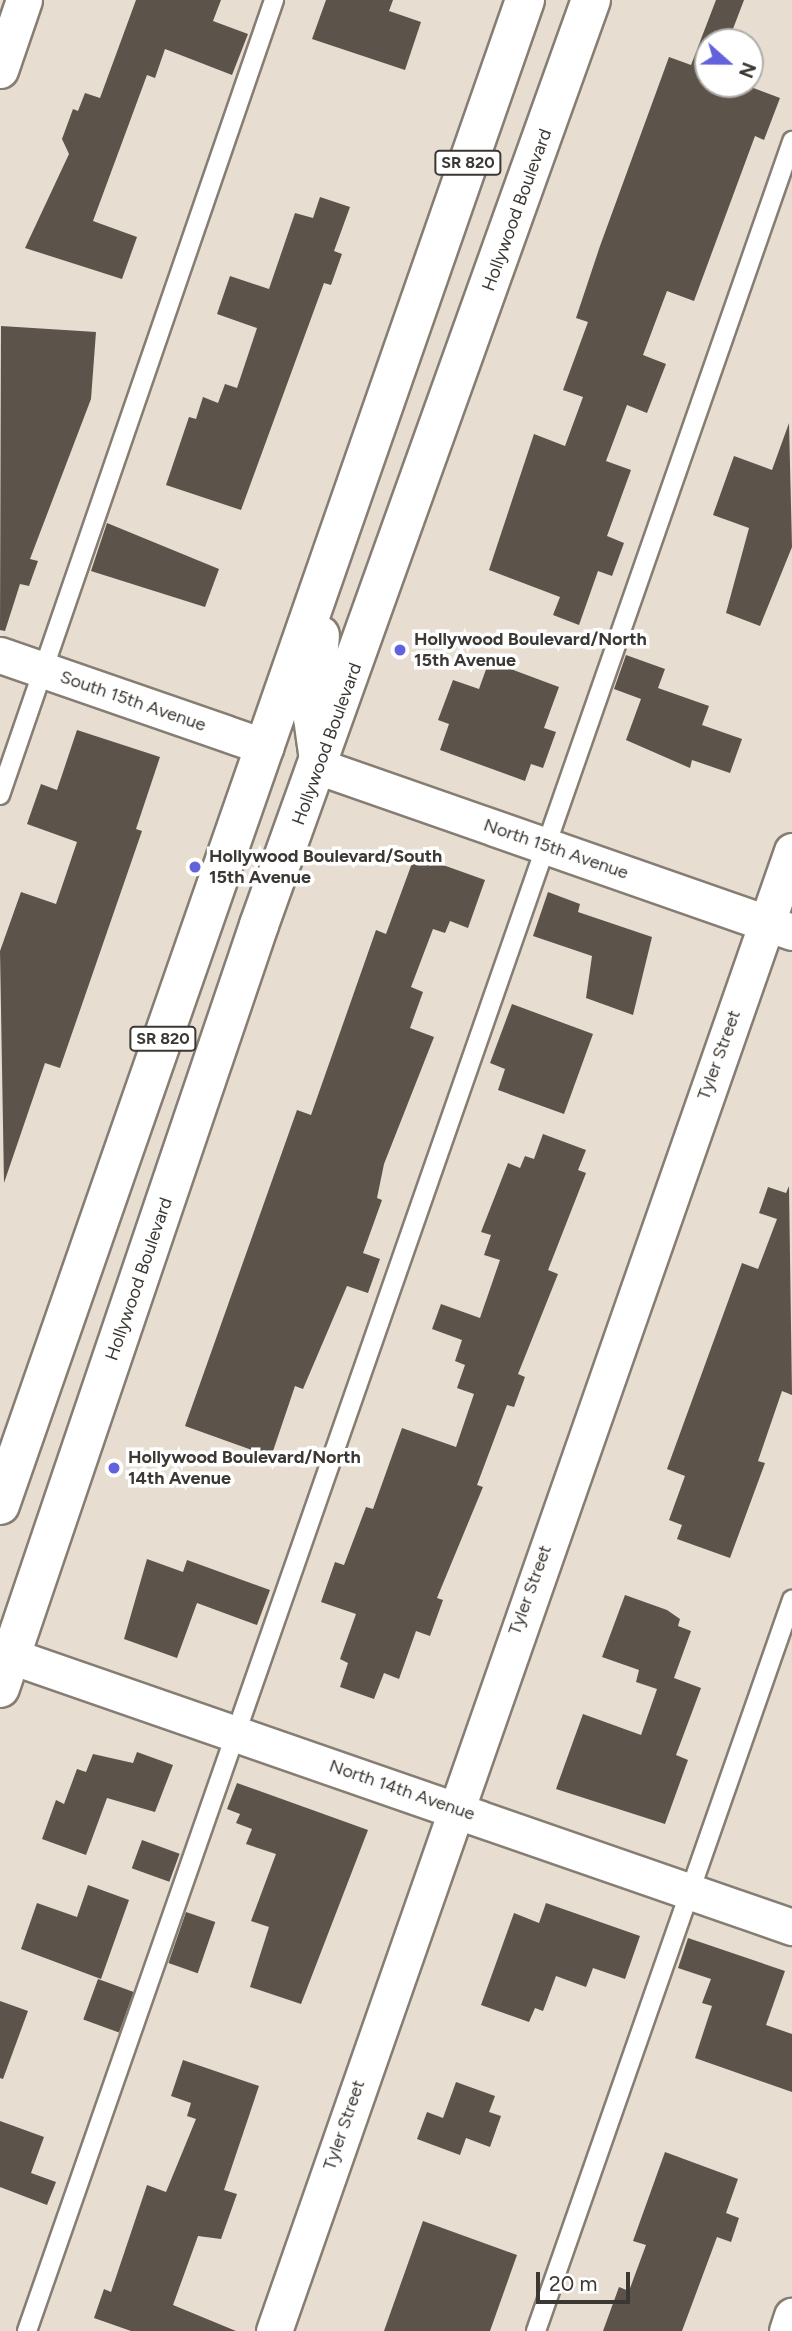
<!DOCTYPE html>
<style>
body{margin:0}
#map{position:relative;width:792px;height:2331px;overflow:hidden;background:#e7ddd1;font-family:Figtree,sans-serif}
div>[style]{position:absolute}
.building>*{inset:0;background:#5c534a;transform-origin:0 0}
.roads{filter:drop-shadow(2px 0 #867d73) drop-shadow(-2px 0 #867d73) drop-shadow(0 2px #867d73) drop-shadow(0 -2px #867d73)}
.lane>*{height:18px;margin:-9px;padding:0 9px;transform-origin:9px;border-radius:9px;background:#fff}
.street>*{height:35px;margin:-17.5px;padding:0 17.5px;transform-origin:17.5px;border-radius:17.5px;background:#fff}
.primary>*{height:38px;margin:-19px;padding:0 19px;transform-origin:19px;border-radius:19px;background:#fff}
.dots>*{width:19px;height:19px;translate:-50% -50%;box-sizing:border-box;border:4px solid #fff;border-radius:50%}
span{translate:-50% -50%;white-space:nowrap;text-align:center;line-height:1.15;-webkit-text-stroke:7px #fff;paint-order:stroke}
.shield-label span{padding:2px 5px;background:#fff;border:2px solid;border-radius:5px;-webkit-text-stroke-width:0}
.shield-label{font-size:16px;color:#3b3732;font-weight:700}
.street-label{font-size:18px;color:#3b3732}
.poi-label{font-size:18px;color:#3b3732;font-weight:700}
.left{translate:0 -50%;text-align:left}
.north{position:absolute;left:694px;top:28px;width:70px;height:70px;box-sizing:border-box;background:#fff;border:2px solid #b1afad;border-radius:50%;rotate:111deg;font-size:19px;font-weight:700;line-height:28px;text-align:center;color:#3b3732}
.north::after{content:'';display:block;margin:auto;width:24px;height:32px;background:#6263dc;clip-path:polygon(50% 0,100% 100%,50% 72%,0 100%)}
.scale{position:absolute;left:536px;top:2272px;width:94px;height:32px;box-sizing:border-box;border:4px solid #3b3732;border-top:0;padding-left:9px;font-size:21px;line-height:24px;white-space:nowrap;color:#3b3732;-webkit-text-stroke:5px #fff;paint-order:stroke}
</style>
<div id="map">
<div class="building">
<div style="clip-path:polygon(136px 0,221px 0,213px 21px,248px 34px,232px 75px,165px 49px,155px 78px,147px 75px,93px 221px,137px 237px,122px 279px,25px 248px,69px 154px,62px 139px,73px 109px,78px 111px,85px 93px,100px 98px)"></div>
<div style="clip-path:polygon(326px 0,393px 0,389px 11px,421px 22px,405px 70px,312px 39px)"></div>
<div style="clip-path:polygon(716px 0,744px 0,728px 42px,708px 42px,708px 84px,743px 84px,780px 98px,764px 140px,755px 136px,694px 301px,667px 291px,643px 355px,666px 364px,647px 413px,627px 405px,606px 461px,631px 470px,607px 536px,624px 543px,612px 576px,598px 571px,579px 625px,553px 615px,560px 597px,489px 570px,534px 434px,565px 446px,583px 397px,563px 390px,588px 322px,576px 318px,600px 246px,669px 57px,691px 65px)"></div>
<div style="clip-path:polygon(320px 197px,350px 207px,334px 251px,342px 254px,331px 285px,324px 283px,241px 510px,166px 485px,189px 417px,196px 419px,203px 397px,218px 403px,225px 384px,237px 388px,257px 328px,217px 314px,230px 276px,269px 289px,295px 213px,313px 218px)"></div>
<div style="clip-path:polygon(1px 326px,96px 332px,91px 399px,30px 559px,38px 561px,29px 586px,20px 584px,5px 631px,0 630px)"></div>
<div style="clip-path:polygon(789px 423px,792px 547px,760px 626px,726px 613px,749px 528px,713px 515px,734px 456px,772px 470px)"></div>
<div style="clip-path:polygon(107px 523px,219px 569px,205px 607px,91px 571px)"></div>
<div style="clip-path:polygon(626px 655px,665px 669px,658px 688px,709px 706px,702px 725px,742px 739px,730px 773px,692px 760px,690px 768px,626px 740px,641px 699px,614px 689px)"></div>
<div style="clip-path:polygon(489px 661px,559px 687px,544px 728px,556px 732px,543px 768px,531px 764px,525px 781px,440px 750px,449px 724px,438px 720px,453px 680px,479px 689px)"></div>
<div style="clip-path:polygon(77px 730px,160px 757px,136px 829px,142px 831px,60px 1068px,45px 1063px,4px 1183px,0 951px,21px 892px,56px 904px,77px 842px,27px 824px,41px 784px,57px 790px)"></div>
<div style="clip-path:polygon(415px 855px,485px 880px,468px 928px,450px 921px,445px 933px,433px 929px,411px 987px,423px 992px,410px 1028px,434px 1037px,384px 1164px,377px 1198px,382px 1200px,363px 1253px,380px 1259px,368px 1293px,347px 1286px,303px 1389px,295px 1386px,271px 1457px,185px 1426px,297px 1110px,311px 1115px,376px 930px,386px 934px)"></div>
<div style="clip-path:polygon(548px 892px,580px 904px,578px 912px,652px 937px,633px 1015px,586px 998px,592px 956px,533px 936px)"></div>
<div style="clip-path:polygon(512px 1004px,593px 1034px,564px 1114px,498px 1090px,505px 1069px,490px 1063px)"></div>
<div style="clip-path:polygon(543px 1134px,586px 1150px,578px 1170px,586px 1173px,548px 1270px,558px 1274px,518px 1374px,525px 1377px,514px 1407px,507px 1405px,477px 1485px,483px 1487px,437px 1598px,443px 1600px,430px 1636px,416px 1631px,399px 1679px,384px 1673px,374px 1699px,340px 1687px,348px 1663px,340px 1659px,356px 1614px,321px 1602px,335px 1562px,344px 1565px,366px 1507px,373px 1509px,402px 1428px,456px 1447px,474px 1394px,457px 1388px,465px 1365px,455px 1361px,462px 1340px,432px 1329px,441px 1304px,480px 1318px,500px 1260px,484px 1255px,491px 1235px,481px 1232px,508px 1163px,520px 1168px,525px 1156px,534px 1159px)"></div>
<div style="clip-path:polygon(789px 1186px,792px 1395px,782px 1391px,758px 1461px,765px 1463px,730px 1558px,677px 1539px,682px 1525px,669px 1520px,685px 1476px,667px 1469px,742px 1263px,758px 1269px,777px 1219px,759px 1213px,768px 1187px,786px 1193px)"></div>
<div style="clip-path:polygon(147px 1559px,183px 1572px,187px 1560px,270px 1590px,257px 1625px,197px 1603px,177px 1658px,124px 1639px)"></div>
<div style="clip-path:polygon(625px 1595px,667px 1610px,680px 1619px,678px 1626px,691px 1631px,674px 1678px,701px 1688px,676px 1755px,688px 1760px,665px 1824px,556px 1789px,583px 1714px,641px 1735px,657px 1689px,636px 1682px,639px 1670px,602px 1657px)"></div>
<div style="clip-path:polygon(137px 1752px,173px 1765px,155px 1812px,107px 1798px,86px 1855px,42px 1839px,56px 1800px,64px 1804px,77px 1769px,86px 1772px,93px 1754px,133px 1763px)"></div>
<div style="clip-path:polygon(237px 1783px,368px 1830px,301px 2004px,250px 1987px,269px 1927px,251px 1921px,276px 1854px,246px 1844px,252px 1829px,236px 1823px,240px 1814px,227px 1809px)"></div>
<div style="left:142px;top:1840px;width:40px;height:30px;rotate:20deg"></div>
<div style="clip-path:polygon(88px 1885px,129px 1900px,101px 1979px,21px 1949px,37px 1903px,77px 1917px)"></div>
<div style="clip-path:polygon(546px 1903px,640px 1936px,625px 1979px,593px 1968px,586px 1987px,556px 1976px,543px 2011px,535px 2008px,529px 2022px,481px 2005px,514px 1913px,539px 1923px)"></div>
<div style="left:186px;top:1912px;width:31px;height:54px;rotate:19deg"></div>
<div style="clip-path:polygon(688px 1938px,785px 1971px,766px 2025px,792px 2034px,792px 2092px,695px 2058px,712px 2006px,702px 2003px,711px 1979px,678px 1968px)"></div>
<div style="left:98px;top:1979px;width:38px;height:43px;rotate:20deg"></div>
<div style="clip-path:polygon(0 2001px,28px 2011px,3px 2079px,0 2078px)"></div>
<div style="clip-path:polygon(183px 2060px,259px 2086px,224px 2190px,237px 2194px,221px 2239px,198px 2236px,173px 2305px,236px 2331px,131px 2331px,94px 2318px,104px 2289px,111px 2292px,147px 2185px,166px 2192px,196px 2119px,187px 2116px,191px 2103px,171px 2096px)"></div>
<div style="clip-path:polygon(456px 2082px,495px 2096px,489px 2112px,501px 2116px,490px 2147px,466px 2138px,460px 2155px,417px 2139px,427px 2112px,443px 2118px)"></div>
<div style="clip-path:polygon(0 2121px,44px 2137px,31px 2173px,56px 2182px,47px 2205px,0 2187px)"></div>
<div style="clip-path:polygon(665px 2152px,738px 2179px,726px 2213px,739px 2218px,731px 2242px,717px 2237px,682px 2331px,603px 2331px,619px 2287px,629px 2291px,646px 2245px,633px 2241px)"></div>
<div style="clip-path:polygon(423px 2221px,517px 2255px,490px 2331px,384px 2331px)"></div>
</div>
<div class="roads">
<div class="lane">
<div style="left:0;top:795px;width:841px;rotate:-70.98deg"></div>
<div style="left:27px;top:2331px;width:2320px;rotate:-70.74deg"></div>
<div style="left:536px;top:2331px;width:775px;rotate:-70.7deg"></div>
</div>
<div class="street">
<div style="left:0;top:70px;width:74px;rotate:-71.1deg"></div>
<div style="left:0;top:655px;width:281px;rotate:19.1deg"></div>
<div style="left:320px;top:767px;width:500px;rotate:19.27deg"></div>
<div style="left:11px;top:1656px;width:827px;rotate:19.14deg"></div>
<div style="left:274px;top:2331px;width:1568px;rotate:-70.71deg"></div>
<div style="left:787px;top:2331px;width:16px;rotate:-72deg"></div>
</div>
<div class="primary">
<div style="left:318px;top:753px;width:35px;rotate:-98deg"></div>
<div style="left:313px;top:718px;width:83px;rotate:-85.2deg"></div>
<div style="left:0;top:1505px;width:1594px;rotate:-70.77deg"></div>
<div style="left:0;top:1688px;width:806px;rotate:-71.25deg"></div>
<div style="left:259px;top:925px;width:983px;rotate:-70.26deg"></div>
</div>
</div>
<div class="dots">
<div style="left:400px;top:650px;background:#6263dc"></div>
<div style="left:195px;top:867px;background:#6263dc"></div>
<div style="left:114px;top:1468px;background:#6263dc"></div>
</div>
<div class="shield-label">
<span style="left:468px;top:163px">SR 820</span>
<span style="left:163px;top:1039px">SR 820</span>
</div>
<div class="street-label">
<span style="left:517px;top:210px;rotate:-70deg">Hollywood Boulevard</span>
<span style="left:133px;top:701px;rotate:19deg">South 15th Avenue</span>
<span style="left:327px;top:744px;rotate:-70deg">Hollywood Boulevard</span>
<span style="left:556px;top:849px;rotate:19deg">North 15th Avenue</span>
<span style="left:719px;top:1055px;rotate:-70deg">Tyler Street</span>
<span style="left:139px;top:1279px;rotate:-71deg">Hollywood Boulevard</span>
<span style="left:530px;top:1590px;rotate:-70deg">Tyler Street</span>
<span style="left:402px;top:1790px;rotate:19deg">North 14th Avenue</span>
<span style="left:344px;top:2125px;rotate:-71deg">Tyler Street</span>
</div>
<div class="poi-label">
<span class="left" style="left:414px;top:650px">Hollywood Boulevard/North<br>15th Avenue</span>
<span class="left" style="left:209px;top:867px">Hollywood Boulevard/South<br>15th Avenue</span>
<span class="left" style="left:128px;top:1468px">Hollywood Boulevard/North<br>14th Avenue</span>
</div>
<div class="north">N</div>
<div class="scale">20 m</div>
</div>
